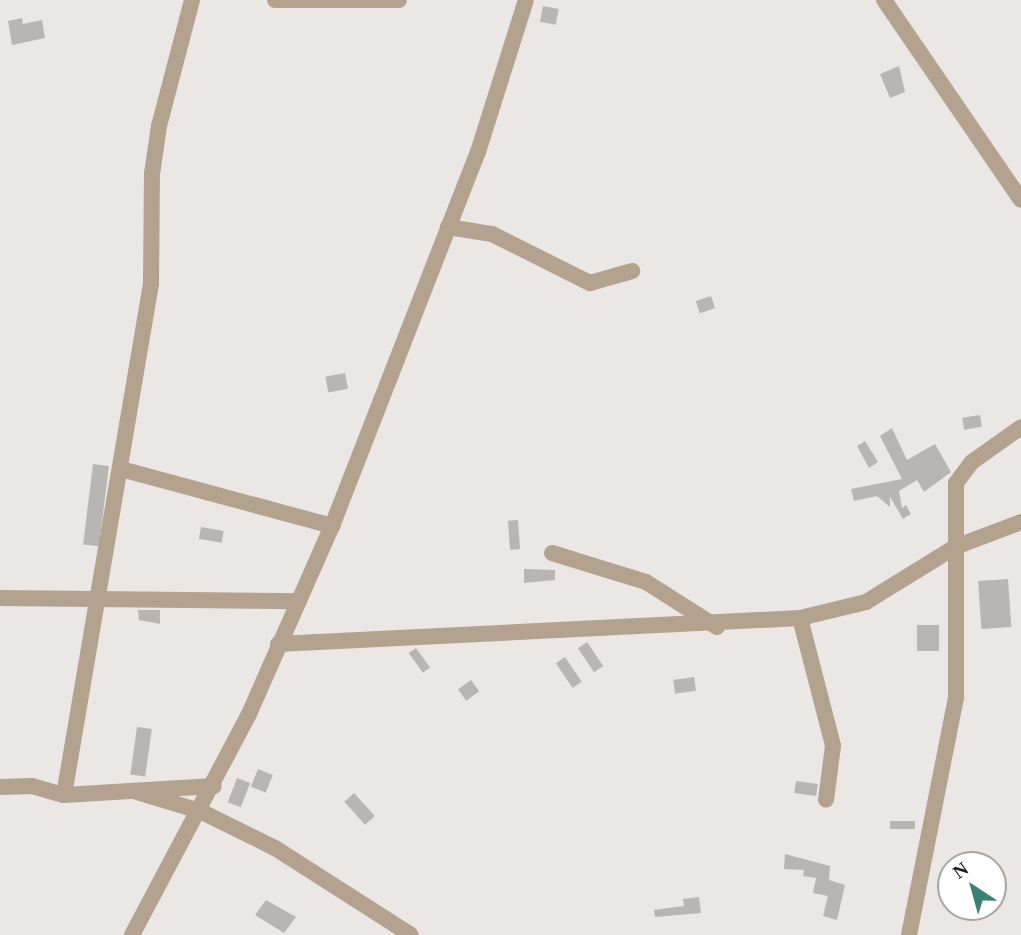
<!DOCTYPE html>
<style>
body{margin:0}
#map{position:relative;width:1021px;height:935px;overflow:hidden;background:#eae7e4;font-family:Georgia,serif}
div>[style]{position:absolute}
.building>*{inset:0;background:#b8b6b3;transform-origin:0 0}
.minor>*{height:16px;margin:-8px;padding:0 8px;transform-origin:8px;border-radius:8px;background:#b2a28e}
span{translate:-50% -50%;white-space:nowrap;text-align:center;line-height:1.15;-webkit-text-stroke:7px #fff;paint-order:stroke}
.north{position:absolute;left:937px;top:851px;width:70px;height:70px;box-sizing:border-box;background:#fff;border:2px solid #a5a5a5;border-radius:50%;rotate:324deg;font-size:19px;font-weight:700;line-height:28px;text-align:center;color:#1f1e1d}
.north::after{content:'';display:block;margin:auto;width:24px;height:32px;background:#3b8075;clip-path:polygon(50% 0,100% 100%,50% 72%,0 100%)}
</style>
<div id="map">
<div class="building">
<div style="left:543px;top:6px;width:16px;height:16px;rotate:11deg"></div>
<div style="clip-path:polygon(22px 18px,23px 24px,42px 20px,45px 38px,12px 45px,8px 21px)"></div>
<div style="clip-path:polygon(899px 66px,905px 92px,890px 98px,880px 74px)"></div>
<div style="left:711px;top:296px;width:13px;height:16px;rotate:72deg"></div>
<div style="left:345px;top:373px;width:16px;height:20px;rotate:79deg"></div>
<div style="left:980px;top:415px;width:12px;height:18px;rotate:81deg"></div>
<div style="clip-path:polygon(892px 428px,907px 460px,935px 444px,951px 472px,924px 492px,917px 480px,899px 491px,902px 508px,906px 505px,911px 514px,903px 519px,890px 497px,890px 507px,877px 496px,854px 501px,851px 489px,902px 479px,880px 436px)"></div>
<div style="clip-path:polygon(865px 441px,878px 462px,869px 468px,857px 446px)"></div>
<div style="left:93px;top:464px;width:16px;height:81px;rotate:7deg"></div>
<div style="left:518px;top:520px;width:29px;height:10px;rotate:86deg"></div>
<div style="left:201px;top:527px;width:23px;height:12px;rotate:10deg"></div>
<div style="clip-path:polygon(524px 569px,555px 570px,555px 580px,524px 583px)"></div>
<div style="left:1008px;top:579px;width:48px;height:30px;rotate:86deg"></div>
<div style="clip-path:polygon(138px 610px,160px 610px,160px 624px,139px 620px)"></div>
<div style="left:917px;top:625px;width:22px;height:26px"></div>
<div style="left:587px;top:642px;width:29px;height:11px;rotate:56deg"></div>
<div style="left:416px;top:648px;width:24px;height:9px;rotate:54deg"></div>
<div style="left:565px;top:657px;width:30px;height:11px;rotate:56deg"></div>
<div style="left:694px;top:677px;width:14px;height:21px;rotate:82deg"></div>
<div style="left:471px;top:680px;width:14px;height:16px;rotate:54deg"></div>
<div style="left:137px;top:727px;width:15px;height:48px;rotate:8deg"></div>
<div style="left:258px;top:769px;width:16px;height:19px;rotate:22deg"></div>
<div style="left:237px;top:778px;width:14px;height:26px;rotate:21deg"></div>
<div style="left:796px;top:781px;width:22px;height:12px;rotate:8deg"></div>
<div style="left:354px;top:793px;width:31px;height:13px;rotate:48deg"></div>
<div style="left:915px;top:821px;width:8px;height:25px;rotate:90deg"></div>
<div style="clip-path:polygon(785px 854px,830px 866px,829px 880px,845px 885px,837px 920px,823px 916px,828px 896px,813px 893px,816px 878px,803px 876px,804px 870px,784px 869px)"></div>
<div style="clip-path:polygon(699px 897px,701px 913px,655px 917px,654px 910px,684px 906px,683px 899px)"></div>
<div style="clip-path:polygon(266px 900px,296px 917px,284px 933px,255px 915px)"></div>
</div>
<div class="minor">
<div style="left:275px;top:0;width:124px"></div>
<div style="left:884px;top:0;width:242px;rotate:55.6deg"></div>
<div style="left:448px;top:227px;width:45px;rotate:9deg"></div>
<div style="left:492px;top:234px;width:110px;rotate:26.6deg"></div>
<div style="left:590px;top:283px;width:44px;rotate:-15.9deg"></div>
<div style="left:121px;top:469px;width:219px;rotate:15.1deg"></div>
<div style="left:552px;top:553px;width:98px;rotate:17.1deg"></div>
<div style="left:646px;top:582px;width:84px;rotate:32.4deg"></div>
<div style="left:0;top:598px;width:299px;rotate:0.6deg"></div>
<div style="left:800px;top:618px;width:132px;rotate:75.5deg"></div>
<div style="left:833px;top:746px;width:54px;rotate:97.4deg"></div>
<div style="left:278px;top:644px;width:523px;rotate:-2.85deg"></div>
<div style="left:800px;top:618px;width:68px;rotate:-13.6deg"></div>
<div style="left:866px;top:602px;width:105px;rotate:-31.7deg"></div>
<div style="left:955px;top:547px;width:71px;rotate:-20.7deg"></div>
<div style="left:0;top:787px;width:32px;rotate:-2deg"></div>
<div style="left:32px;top:786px;width:33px;rotate:16deg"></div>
<div style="left:64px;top:795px;width:150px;rotate:-3.4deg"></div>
<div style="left:134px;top:791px;width:69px;rotate:16.9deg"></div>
<div style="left:200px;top:811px;width:84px;rotate:26.3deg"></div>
<div style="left:275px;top:848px;width:161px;rotate:32.6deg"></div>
<div style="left:64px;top:795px;width:518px;rotate:-80.34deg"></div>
<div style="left:151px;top:284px;width:110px;rotate:-89.5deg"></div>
<div style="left:152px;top:174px;width:49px;rotate:-81.7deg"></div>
<div style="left:159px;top:126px;width:130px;rotate:-75.3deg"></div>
<div style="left:132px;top:935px;width:250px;rotate:-62.1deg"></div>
<div style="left:249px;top:714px;width:206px;rotate:-66.2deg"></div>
<div style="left:332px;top:526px;width:401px;rotate:-68.7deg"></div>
<div style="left:478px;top:152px;width:159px;rotate:-72.5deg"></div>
<div style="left:909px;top:935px;width:243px;rotate:-78.8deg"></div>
<div style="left:956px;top:697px;width:214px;rotate:-90deg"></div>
<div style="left:956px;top:483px;width:26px;rotate:-53deg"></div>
<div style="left:972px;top:462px;width:60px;rotate:-35.5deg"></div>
</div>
<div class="north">N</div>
</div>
